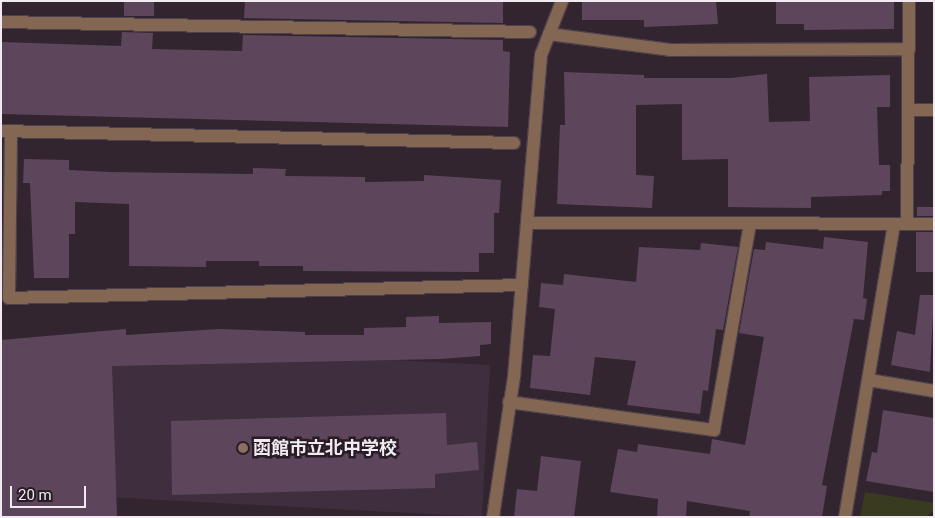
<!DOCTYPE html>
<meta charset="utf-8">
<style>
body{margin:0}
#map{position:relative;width:935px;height:518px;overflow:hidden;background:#322530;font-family:Roboto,"Noto Sans JP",sans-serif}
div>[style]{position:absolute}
.built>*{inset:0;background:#3f2e3d;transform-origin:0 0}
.green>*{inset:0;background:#383b20}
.building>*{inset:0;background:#5d465b;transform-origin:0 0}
.roads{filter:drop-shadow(1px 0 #4d414b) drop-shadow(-1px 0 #4d414b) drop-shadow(0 1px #4d414b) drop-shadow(0 -1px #4d414b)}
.street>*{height:12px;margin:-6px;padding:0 6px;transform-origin:6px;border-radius:6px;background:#846753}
.dots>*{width:14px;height:14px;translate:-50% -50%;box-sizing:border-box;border:2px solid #281c26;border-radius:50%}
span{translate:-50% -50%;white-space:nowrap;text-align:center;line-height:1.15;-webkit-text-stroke:5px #281c26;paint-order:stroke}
.poi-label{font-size:18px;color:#f2eaf1;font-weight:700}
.left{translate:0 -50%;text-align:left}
.frame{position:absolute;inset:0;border:2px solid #f2eaf1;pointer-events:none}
.scale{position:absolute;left:10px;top:486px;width:76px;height:22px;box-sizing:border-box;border:2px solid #f2eaf1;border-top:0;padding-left:6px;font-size:15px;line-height:18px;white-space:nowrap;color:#f2eaf1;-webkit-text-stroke:4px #281c26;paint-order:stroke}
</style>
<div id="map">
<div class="built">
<div style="left:490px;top:365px;width:152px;height:489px;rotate:93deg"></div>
</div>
<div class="green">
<div style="clip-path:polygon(865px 492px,934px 503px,934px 510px,926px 517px,860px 517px)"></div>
</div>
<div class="building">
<div style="left:124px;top:1px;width:30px;height:15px"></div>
<div style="clip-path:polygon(245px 1px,503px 1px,503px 23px,244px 18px)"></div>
<div style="clip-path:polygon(582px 1px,716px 1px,718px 24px,644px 27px,644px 20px,582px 20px)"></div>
<div style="clip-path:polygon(776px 1px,894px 1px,894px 29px,804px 30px,804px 24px,776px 24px)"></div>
<div style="clip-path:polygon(122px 32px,153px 33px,152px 49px,242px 51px,243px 35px,503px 40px,503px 51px,510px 52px,508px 127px,1px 114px,1px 42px,121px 46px)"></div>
<div style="clip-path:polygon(564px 72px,644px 75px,644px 78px,731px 78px,767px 74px,769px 122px,810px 121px,809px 77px,890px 75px,890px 107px,877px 107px,879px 165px,890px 165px,890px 191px,882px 191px,882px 195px,811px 197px,811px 208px,728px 207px,728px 159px,682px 160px,682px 104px,636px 105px,636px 175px,654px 176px,652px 208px,557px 204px,560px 125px,565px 125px)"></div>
<div style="clip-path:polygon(24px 159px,69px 160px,69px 170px,110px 172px,253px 174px,253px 168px,286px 169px,285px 176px,365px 177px,365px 182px,424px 181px,424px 175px,501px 180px,499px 213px,494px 213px,494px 253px,479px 253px,479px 272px,303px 271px,303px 266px,259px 266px,259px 261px,206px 261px,206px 267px,129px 266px,129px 204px,75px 202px,75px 234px,69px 234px,69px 278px,34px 278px,30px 183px,23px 183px)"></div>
<div style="left:917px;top:207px;width:17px;height:9px"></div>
<div style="left:916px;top:232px;width:18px;height:40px"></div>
<div style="clip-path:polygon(824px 237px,868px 242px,863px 298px,867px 299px,864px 320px,854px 319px,822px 485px,827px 486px,822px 517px,749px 517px,750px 511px,687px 501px,686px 517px,657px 517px,658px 499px,610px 492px,618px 449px,637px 452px,638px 444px,710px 454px,712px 439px,745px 445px,764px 337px,739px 333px,754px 249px,765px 250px,766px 242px,823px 249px)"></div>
<div style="clip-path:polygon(701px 243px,738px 247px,723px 330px,716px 329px,708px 391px,703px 390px,700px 414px,627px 405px,636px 361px,595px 357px,590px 395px,530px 388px,533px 355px,550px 356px,555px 309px,539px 307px,541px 283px,563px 285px,564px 274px,636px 282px,639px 247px,700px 250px)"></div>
<div style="clip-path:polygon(920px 295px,934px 295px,930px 372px,891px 365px,897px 331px,915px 335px)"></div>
<div style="clip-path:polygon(439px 316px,439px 323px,491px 322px,491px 344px,480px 345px,480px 356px,440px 359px,112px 366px,117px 517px,1px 517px,1px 340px,126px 329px,126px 335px,219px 329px,305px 332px,305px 335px,364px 335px,364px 328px,406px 327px,406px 317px)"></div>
<div style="clip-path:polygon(883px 410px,934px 418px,934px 492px,866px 481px,872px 452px,877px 453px)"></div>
<div style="clip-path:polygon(446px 413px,447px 445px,477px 442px,479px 470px,435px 474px,435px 488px,172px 495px,171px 421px)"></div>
<div style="clip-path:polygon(541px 456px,581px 461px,574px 517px,514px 517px,517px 489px,537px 491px)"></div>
</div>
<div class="roads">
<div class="street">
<div style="left:1px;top:22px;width:529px;rotate:1.08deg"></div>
<div style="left:549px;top:34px;width:122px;rotate:7.5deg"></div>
<div style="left:670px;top:50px;width:239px;rotate:-0.2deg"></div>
<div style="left:909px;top:110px;width:25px"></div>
<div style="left:1px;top:131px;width:513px;rotate:1.34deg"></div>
<div style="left:11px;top:132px;width:166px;rotate:90.7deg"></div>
<div style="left:9px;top:298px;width:513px;rotate:-1.45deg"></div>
<div style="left:527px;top:223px;width:407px;rotate:0.1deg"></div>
<div style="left:907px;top:224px;width:223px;rotate:-89.5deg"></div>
<div style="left:869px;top:380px;width:66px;rotate:9.6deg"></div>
<div style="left:509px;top:402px;width:207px;rotate:7.8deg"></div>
<div style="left:714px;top:430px;width:210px;rotate:-80.1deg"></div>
<div style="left:493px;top:517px;width:142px;rotate:-81.5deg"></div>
<div style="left:514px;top:377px;width:323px;rotate:-85.2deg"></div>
<div style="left:541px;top:55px;width:58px;rotate:-68.7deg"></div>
<div style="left:845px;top:517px;width:297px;rotate:-80.5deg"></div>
</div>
</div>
<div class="dots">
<div style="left:243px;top:448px;background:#8d6e63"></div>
</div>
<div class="poi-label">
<span class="left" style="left:253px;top:448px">函館市立北中学校</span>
</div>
<div class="frame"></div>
<div class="scale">20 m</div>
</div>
